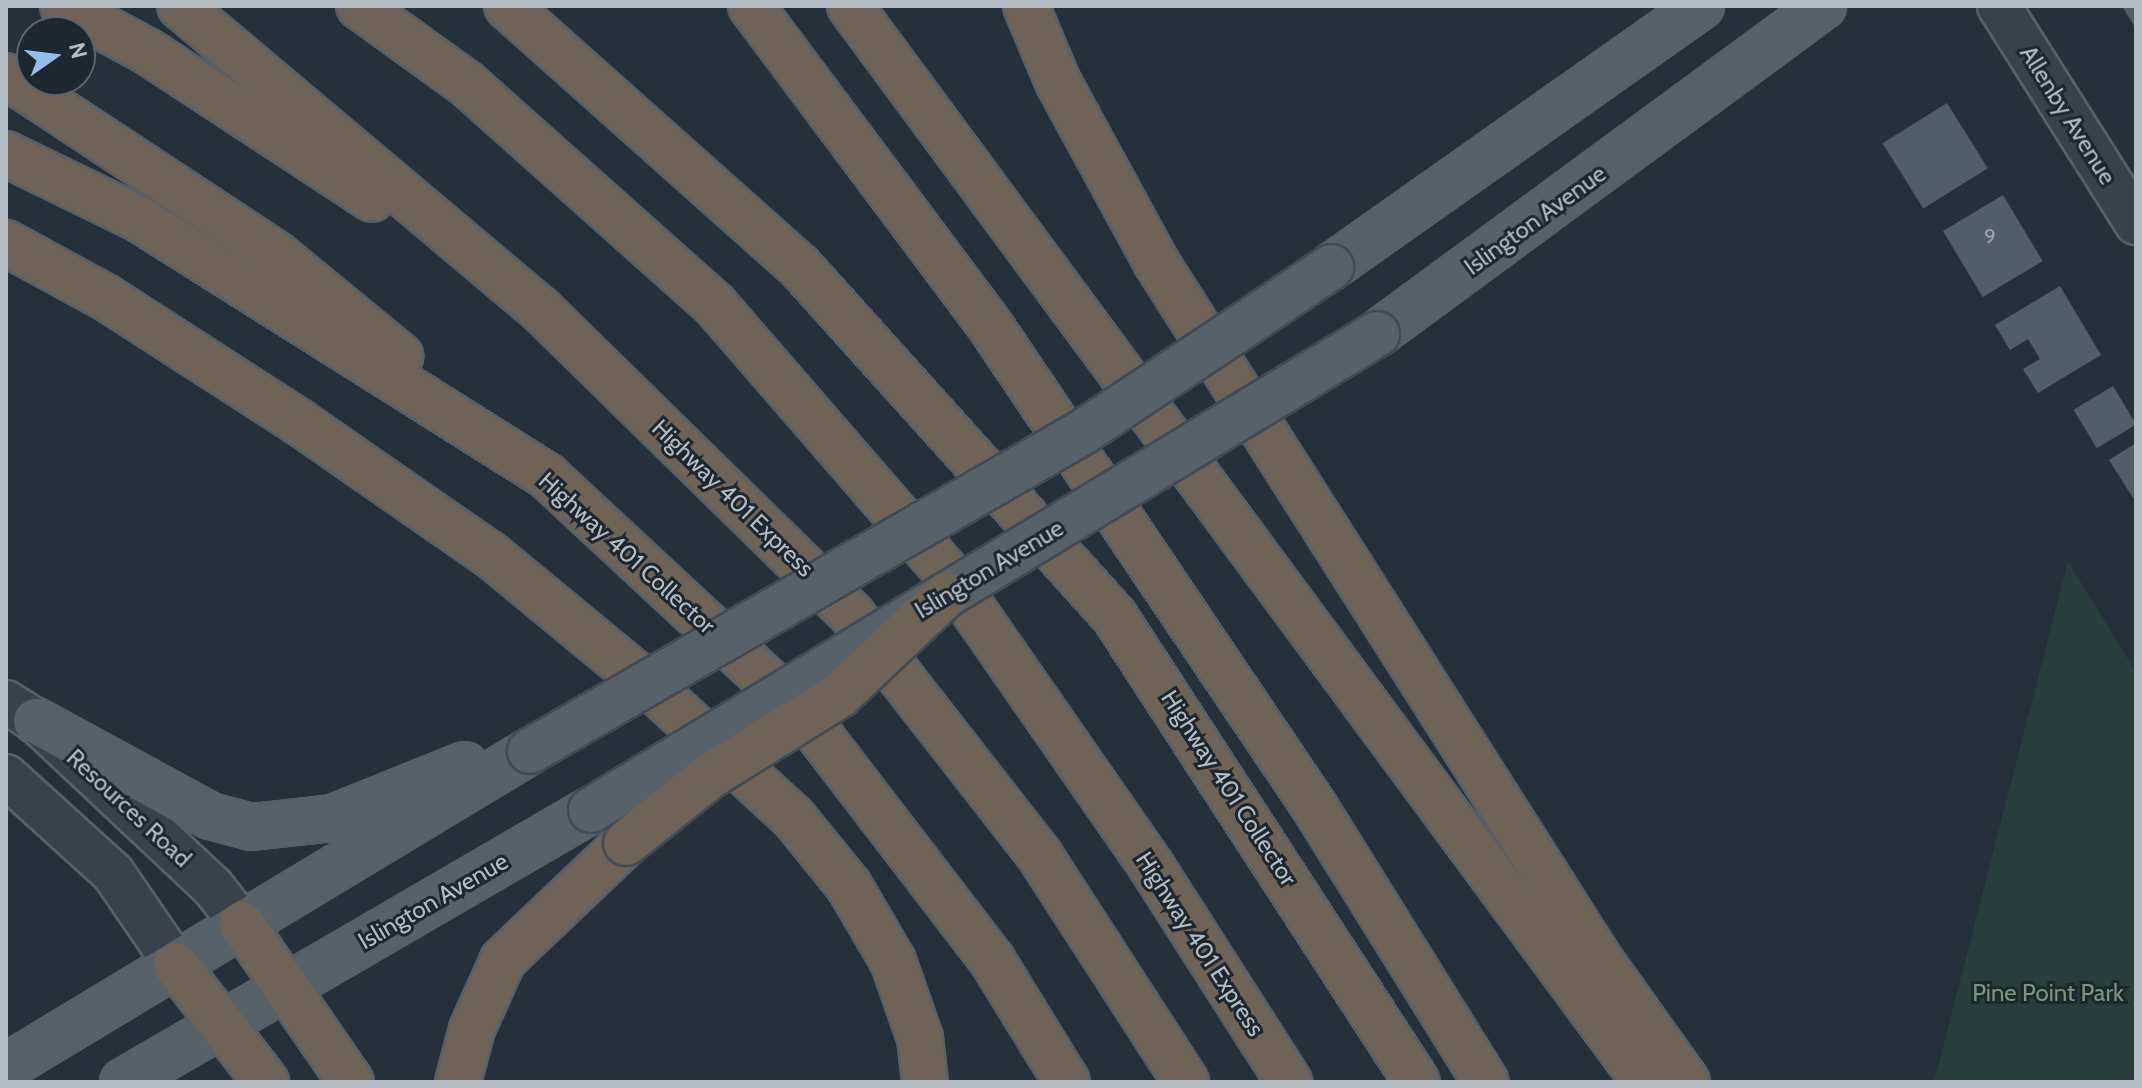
<!DOCTYPE html>
<style>
body{margin:0}
#map{position:relative;width:2142px;height:1088px;overflow:hidden;background:#25303a;font-family:Cabin,sans-serif}
div>[style]{position:absolute}
.green>*{inset:0;background:#283d3c}
.building>*{inset:0;background:#515d68;transform-origin:0 0}
.roads{filter:drop-shadow(2px 0 #576068) drop-shadow(-2px 0 #576068) drop-shadow(0 2px #576068) drop-shadow(0 -2px #576068)}
.minor>*{height:42px;margin:-21px;padding:0 21px;transform-origin:21px;border-radius:21px;background:#39424a}
.major>*{height:44px;margin:-22px;padding:0 22px;transform-origin:22px;border-radius:22px;background:#57616a}
.highway>*{height:44px;margin:-22px;padding:0 22px;transform-origin:22px;border-radius:22px;background:#6f6357}
.bridges{filter:drop-shadow(2px 0 #424b53) drop-shadow(-2px 0 #424b53) drop-shadow(0 2px #424b53) drop-shadow(0 -2px #424b53)}
.major-bridge>*{height:44px;margin:-22px;padding:0 22px;transform-origin:22px;border-radius:22px;background:#57616a}
.highway-bridge>*{height:44px;margin:-22px;padding:0 22px;transform-origin:22px;border-radius:22px;background:#6f6357}
span{translate:-50% -50%;white-space:nowrap;text-align:center;line-height:1.15;-webkit-text-stroke:6px #1e272f;paint-order:stroke}
.number-label{font-size:20px;color:#9ba5ae}
.number-label span{-webkit-text-stroke-width:0}
.street-label{font-size:24px;color:#b4bdc6}
.park-label{font-size:24px;color:#759979}
.frame{position:absolute;inset:0;border:8px solid #b4bdc6;pointer-events:none}
.north{position:absolute;left:16px;top:16px;width:80px;height:80px;box-sizing:border-box;background:#1e272f;border:2px solid #5a636b;border-radius:50%;rotate:76deg;font-size:22px;font-weight:700;line-height:32px;text-align:center;color:#b4bdc6}
.north::after{content:'';display:block;margin:auto;width:28px;height:36px;background:#92bfed;clip-path:polygon(50% 0,100% 100%,50% 72%,0 100%)}
</style>
<div id="map">
<div class="green">
<div style="clip-path:polygon(2068px 561px,2136px 672px,2136px 1082px,1934px 1082px)"></div>
</div>
<div class="building">
<div style="clip-path:polygon(2122px 6px,2136px 6px,2136px 29px)"></div>
<div style="left:1947px;top:103px;width:77px;height:76px;rotate:58deg"></div>
<div style="left:2003px;top:195px;width:77px;height:70px;rotate:59deg"></div>
<div style="clip-path:polygon(2060px 286px,2101px 355px,2038px 393px,2023px 369px,2040px 359px,2028px 339px,2010px 350px,1995px 325px)"></div>
<div style="left:2113px;top:386px;width:45px;height:46px;rotate:59deg"></div>
<div style="clip-path:polygon(2136px 443px,2136px 496px,2133px 498px,2109px 460px)"></div>
</div>
<div class="roads">
<div class="minor">
<div style="left:1999px;top:6px;width:257px;rotate:57.7deg"></div>
<div style="left:6px;top:702px;width:36px;rotate:32deg"></div>
<div style="left:36px;top:721px;width:241px;rotate:43.2deg"></div>
<div style="left:212px;top:886px;width:48px;rotate:51.7deg"></div>
<div style="left:6px;top:776px;width:144px;rotate:42.2deg"></div>
<div style="left:113px;top:873px;width:112px;rotate:55.6deg"></div>
</div>
<div class="major">
<div style="left:1331px;top:267px;width:453px;rotate:-35.2deg"></div>
<div style="left:1377px;top:334px;width:554px;rotate:-36.33deg"></div>
<div style="left:36px;top:721px;width:198px;rotate:28.6deg"></div>
<div style="left:210px;top:816px;width:43px;rotate:14.7deg"></div>
<div style="left:252px;top:827px;width:81px;rotate:-6.3deg"></div>
<div style="left:333px;top:818px;width:142px;rotate:-21.9deg"></div>
<div style="left:6px;top:1067px;width:612px;rotate:-31.09deg"></div>
<div style="left:123px;top:1082px;width:541px;rotate:-30.17deg"></div>
</div>
<div class="highway">
<div style="left:63px;top:6px;width:95px;rotate:28.2deg"></div>
<div style="left:147px;top:51px;width:269px;rotate:33.3deg"></div>
<div style="left:180px;top:6px;width:472px;rotate:40.1deg"></div>
<div style="left:541px;top:310px;width:436px;rotate:44.4deg"></div>
<div style="left:852px;top:615px;width:306px;rotate:52deg"></div>
<div style="left:1040px;top:856px;width:269px;rotate:57.1deg"></div>
<div style="left:359px;top:6px;width:133px;rotate:35.8deg"></div>
<div style="left:467px;top:84px;width:332px;rotate:41.7deg"></div>
<div style="left:715px;top:305px;width:357px;rotate:49.1deg"></div>
<div style="left:949px;top:575px;width:358px;rotate:55.2deg"></div>
<div style="left:1153px;top:869px;width:253px;rotate:57.4deg"></div>
<div style="left:507px;top:6px;width:392px;rotate:41.7deg"></div>
<div style="left:800px;top:267px;width:471px;rotate:48deg"></div>
<div style="left:1115px;top:617px;width:554px;rotate:57deg"></div>
<div style="left:751px;top:6px;width:404px;rotate:53.2deg"></div>
<div style="left:993px;top:330px;width:574px;rotate:56.01deg"></div>
<div style="left:1314px;top:806px;width:325px;rotate:58.1deg"></div>
<div style="left:850px;top:6px;width:1338px;rotate:53.54deg"></div>
<div style="left:1026px;top:6px;width:82px;rotate:67.2deg"></div>
<div style="left:1058px;top:82px;width:205px;rotate:61.4deg"></div>
<div style="left:1156px;top:262px;width:827px;rotate:57.54deg"></div>
<div style="left:1600px;top:960px;width:150px;rotate:54.5deg"></div>
<div style="left:6px;top:76px;width:323px;rotate:33.4deg"></div>
<div style="left:276px;top:254px;width:161px;rotate:39.4deg"></div>
<div style="left:6px;top:154px;width:148px;rotate:26deg"></div>
<div style="left:139px;top:219px;width:482px;rotate:32.2deg"></div>
<div style="left:547px;top:476px;width:351px;rotate:42.9deg"></div>
<div style="left:804px;top:715px;width:309px;rotate:52.5deg"></div>
<div style="left:992px;top:960px;width:143px;rotate:58.4deg"></div>
<div style="left:6px;top:243px;width:113px;rotate:28.6deg"></div>
<div style="left:105px;top:297px;width:231px;rotate:32.8deg"></div>
<div style="left:299px;top:422px;width:235px;rotate:34.8deg"></div>
<div style="left:492px;top:556px;width:207px;rotate:39.5deg"></div>
<div style="left:652px;top:688px;width:191px;rotate:42.5deg"></div>
<div style="left:793px;top:817px;width:89px;rotate:50.9deg"></div>
<div style="left:849px;top:886px;width:87px;rotate:59.6deg"></div>
<div style="left:893px;top:961px;width:82px;rotate:70.7deg"></div>
<div style="left:920px;top:1038px;width:44px;rotate:83.5deg"></div>
<div style="left:242px;top:924px;width:192px;rotate:55.4deg"></div>
<div style="left:176px;top:965px;width:148px;rotate:52.4deg"></div>
<div style="left:458px;top:1082px;width:55px;rotate:-75.2deg"></div>
<div style="left:472px;top:1029px;width:76px;rotate:-65.8deg"></div>
<div style="left:503px;top:960px;width:170px;rotate:-43.6deg"></div>
</div>
</div>
<div class="bridges">
<div class="major-bridge">
<div style="left:530px;top:751px;width:638px;rotate:-29.98deg"></div>
<div style="left:1083px;top:432px;width:298px;rotate:-33.6deg"></div>
<div style="left:591px;top:810px;width:919px;rotate:-31.2deg"></div>
</div>
<div class="highway-bridge">
<div style="left:626px;top:843px;width:106px;rotate:-38.5deg"></div>
<div style="left:709px;top:777px;width:155px;rotate:-32deg"></div>
<div style="left:840px;top:695px;width:146px;rotate:-43.3deg"></div>
</div>
</div>
<div class="number-label">
<span style="left:1990px;top:236px">9</span>
</div>
<div class="street-label">
<span style="left:2068px;top:115px;rotate:58deg">Allenby Avenue</span>
<span style="left:1535px;top:220px;rotate:-36deg">Islington Avenue</span>
<span style="left:733px;top:498px;rotate:44deg">Highway 401 Express</span>
<span style="left:627px;top:553px;rotate:42deg">Highway 401 Collector</span>
<span style="left:989px;top:569px;rotate:-31deg">Islington Avenue</span>
<span style="left:1229px;top:788px;rotate:57deg">Highway 401 Collector</span>
<span style="left:129px;top:808px;rotate:43deg">Resources Road</span>
<span style="left:433px;top:901px;rotate:-30deg">Islington Avenue</span>
<span style="left:1200px;top:944px;rotate:57deg">Highway 401 Express</span>
</div>
<div class="park-label">
<span style="left:2048px;top:993px">Pine Point Park</span>
</div>
<div class="frame"></div>
<div class="north">N</div>
</div>
